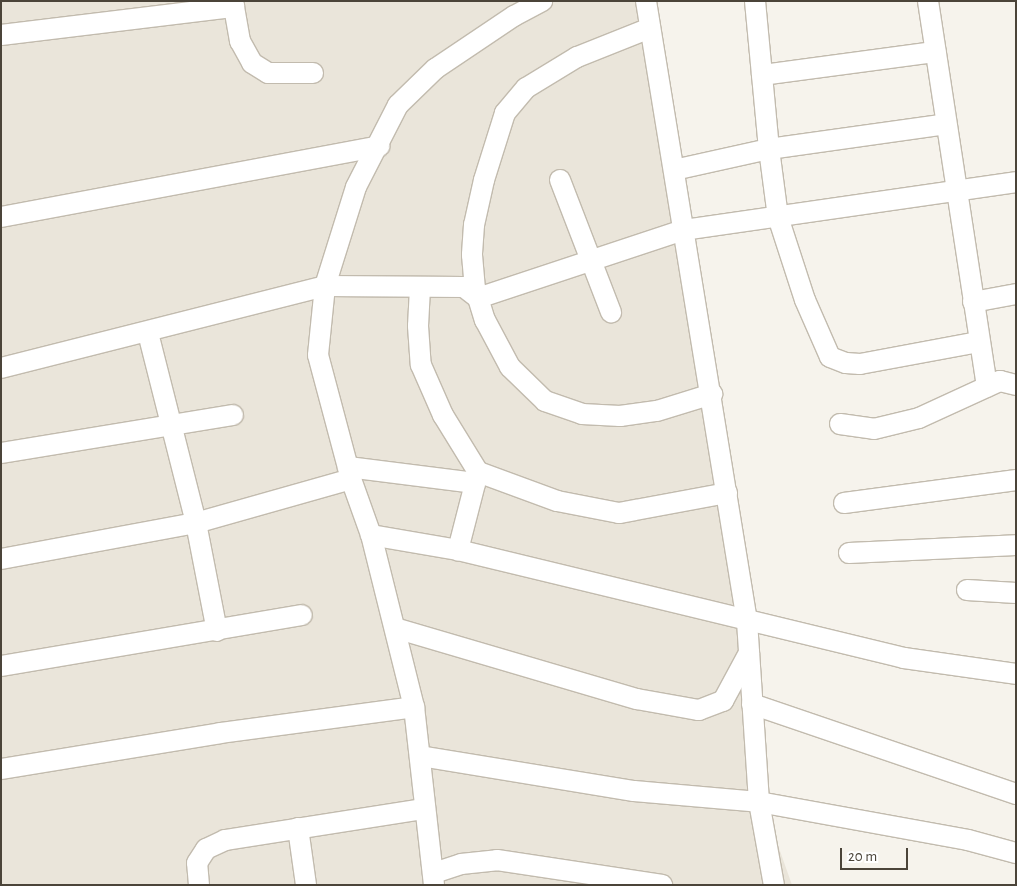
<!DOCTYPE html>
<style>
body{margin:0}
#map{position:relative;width:1017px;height:886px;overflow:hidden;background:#f6f3ec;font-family:"Alegreya Sans",sans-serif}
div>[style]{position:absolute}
.residential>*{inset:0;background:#eae5da}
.roads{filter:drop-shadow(1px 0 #c2bbae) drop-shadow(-1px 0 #c2bbae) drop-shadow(0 1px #c2bbae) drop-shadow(0 -1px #c2bbae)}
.street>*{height:20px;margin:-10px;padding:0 10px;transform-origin:10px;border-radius:10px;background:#fff}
span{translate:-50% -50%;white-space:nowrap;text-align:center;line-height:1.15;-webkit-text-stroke:5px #fff;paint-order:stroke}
.frame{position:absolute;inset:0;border:2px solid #4b4439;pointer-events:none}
.scale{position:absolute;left:840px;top:848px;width:68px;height:22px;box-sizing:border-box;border:2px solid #4b4439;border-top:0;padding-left:6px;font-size:15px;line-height:18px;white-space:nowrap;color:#4b4439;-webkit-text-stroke:4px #fff;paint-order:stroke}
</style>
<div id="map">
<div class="residential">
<div style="clip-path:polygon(1px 1px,644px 1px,654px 27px,762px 800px,792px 885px,1px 885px)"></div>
</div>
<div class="roads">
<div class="street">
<div style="left:646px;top:1px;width:628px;rotate:80.75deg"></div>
<div style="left:747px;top:621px;width:181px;rotate:86.2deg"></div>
<div style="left:759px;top:802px;width:84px;rotate:79.8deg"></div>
<div style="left:755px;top:1px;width:149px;rotate:84.6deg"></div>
<div style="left:769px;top:149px;width:179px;rotate:-8deg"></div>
<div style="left:928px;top:1px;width:390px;rotate:81.3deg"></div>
<div style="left:234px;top:7px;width:35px;rotate:80deg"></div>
<div style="left:240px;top:41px;width:25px;rotate:61deg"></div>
<div style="left:252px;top:63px;width:19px;rotate:32deg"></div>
<div style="left:268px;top:73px;width:45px"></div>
<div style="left:650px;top:28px;width:79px;rotate:158.3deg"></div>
<div style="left:577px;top:57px;width:60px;rotate:148.7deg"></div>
<div style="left:526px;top:88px;width:33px;rotate:130deg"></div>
<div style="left:505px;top:113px;width:70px;rotate:107.4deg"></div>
<div style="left:484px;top:180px;width:46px;rotate:102.5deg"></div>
<div style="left:474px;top:225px;width:30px;rotate:94deg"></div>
<div style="left:472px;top:255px;width:33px;rotate:85deg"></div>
<div style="left:475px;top:288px;width:34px;rotate:73deg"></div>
<div style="left:485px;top:320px;width:53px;rotate:62deg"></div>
<div style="left:510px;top:367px;width:49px;rotate:44.2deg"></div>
<div style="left:545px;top:401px;width:39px;rotate:19deg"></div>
<div style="left:582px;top:414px;width:38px;rotate:3deg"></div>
<div style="left:620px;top:416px;width:37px;rotate:-8deg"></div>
<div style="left:657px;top:411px;width:58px;rotate:-17.2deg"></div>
<div style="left:1px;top:35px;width:235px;rotate:-6.9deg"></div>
<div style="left:234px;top:7px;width:6px;rotate:-99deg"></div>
<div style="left:762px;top:75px;width:175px;rotate:-7.6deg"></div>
<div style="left:674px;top:170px;width:97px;rotate:-12.5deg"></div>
<div style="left:769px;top:149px;width:69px;rotate:82.5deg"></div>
<div style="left:778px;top:217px;width:87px;rotate:72deg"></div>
<div style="left:805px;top:300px;width:62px;rotate:66.3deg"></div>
<div style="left:830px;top:357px;width:17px;rotate:21deg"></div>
<div style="left:846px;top:363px;width:14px;rotate:4deg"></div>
<div style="left:860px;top:364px;width:121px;rotate:-10.5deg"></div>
<div style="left:560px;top:180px;width:142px;rotate:68.9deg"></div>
<div style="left:1px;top:217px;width:385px;rotate:-10.6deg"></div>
<div style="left:420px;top:288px;width:38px;rotate:93deg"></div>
<div style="left:418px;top:326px;width:39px;rotate:86deg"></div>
<div style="left:421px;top:365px;width:55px;rotate:66.3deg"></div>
<div style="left:443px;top:415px;width:67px;rotate:58.4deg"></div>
<div style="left:973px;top:302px;width:44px;rotate:-10.5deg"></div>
<div style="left:148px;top:333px;width:196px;rotate:75.8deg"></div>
<div style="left:196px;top:523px;width:110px;rotate:79deg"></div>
<div style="left:1px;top:368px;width:334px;rotate:-14.2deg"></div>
<div style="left:325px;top:286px;width:139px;rotate:0.4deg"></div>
<div style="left:464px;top:287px;width:18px;rotate:38deg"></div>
<div style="left:478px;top:298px;width:217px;rotate:-18.3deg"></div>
<div style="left:684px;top:230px;width:335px;rotate:-8.2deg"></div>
<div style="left:840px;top:424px;width:34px;rotate:8deg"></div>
<div style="left:874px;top:429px;width:46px;rotate:-13.7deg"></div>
<div style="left:919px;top:418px;width:89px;rotate:-24.6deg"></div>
<div style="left:1000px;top:381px;width:16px;rotate:14deg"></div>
<div style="left:1px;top:453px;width:235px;rotate:-9.3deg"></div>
<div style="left:348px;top:467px;width:128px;rotate:7.2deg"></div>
<div style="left:727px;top:493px;width:110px;rotate:169.5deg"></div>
<div style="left:619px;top:513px;width:63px;rotate:-169deg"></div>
<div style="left:557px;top:501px;width:84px;rotate:-159.8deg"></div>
<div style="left:478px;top:472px;width:81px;rotate:104.4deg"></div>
<div style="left:458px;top:550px;width:459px;rotate:13.6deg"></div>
<div style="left:904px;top:658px;width:113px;rotate:8.1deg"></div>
<div style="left:844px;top:503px;width:174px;rotate:-7.6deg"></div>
<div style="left:371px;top:535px;width:88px;rotate:9.8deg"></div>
<div style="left:849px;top:553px;width:167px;rotate:-2.7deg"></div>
<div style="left:1px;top:559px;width:198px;rotate:-10.5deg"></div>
<div style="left:196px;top:523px;width:161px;rotate:-15.8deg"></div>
<div style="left:967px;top:590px;width:49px;rotate:3.5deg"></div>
<div style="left:395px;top:628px;width:252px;rotate:16.4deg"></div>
<div style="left:637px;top:699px;width:63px;rotate:10.1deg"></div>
<div style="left:699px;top:710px;width:26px;rotate:-21deg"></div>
<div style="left:723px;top:701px;width:55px;rotate:-61.6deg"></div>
<div style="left:1px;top:666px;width:305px;rotate:-9.6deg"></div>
<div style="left:752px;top:704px;width:279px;rotate:18.8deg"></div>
<div style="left:420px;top:756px;width:217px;rotate:9.3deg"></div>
<div style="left:634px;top:791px;width:125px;rotate:5deg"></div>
<div style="left:759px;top:802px;width:212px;rotate:10.3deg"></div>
<div style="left:968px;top:840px;width:50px;rotate:15.2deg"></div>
<div style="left:1px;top:769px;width:222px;rotate:-9.3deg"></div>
<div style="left:220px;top:733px;width:196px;rotate:-7.6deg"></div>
<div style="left:298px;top:828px;width:58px;rotate:82deg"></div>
<div style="left:434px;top:873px;width:28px;rotate:-18deg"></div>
<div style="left:461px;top:864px;width:36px;rotate:-6deg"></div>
<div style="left:497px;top:860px;width:167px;rotate:8.6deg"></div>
<div style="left:199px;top:885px;width:22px;rotate:-95deg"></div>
<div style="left:197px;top:863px;width:17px;rotate:-57deg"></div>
<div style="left:206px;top:849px;width:21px;rotate:-25deg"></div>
<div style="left:225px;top:840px;width:201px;rotate:-8.9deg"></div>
<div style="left:434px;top:885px;width:179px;rotate:-96.4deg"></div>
<div style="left:414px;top:707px;width:177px;rotate:-104deg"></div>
<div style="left:371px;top:535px;width:59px;rotate:-109.7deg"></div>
<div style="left:351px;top:479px;width:128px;rotate:-104.9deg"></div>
<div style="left:318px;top:355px;width:69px;rotate:-84.2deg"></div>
<div style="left:325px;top:286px;width:104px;rotate:-72.6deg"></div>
<div style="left:356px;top:187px;width:92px;rotate:-62.9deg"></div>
<div style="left:398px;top:105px;width:52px;rotate:-44.2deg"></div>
<div style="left:435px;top:69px;width:95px;rotate:-33.9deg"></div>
<div style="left:514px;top:16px;width:32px;rotate:-28deg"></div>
</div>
</div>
<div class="frame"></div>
<div class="scale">20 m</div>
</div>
